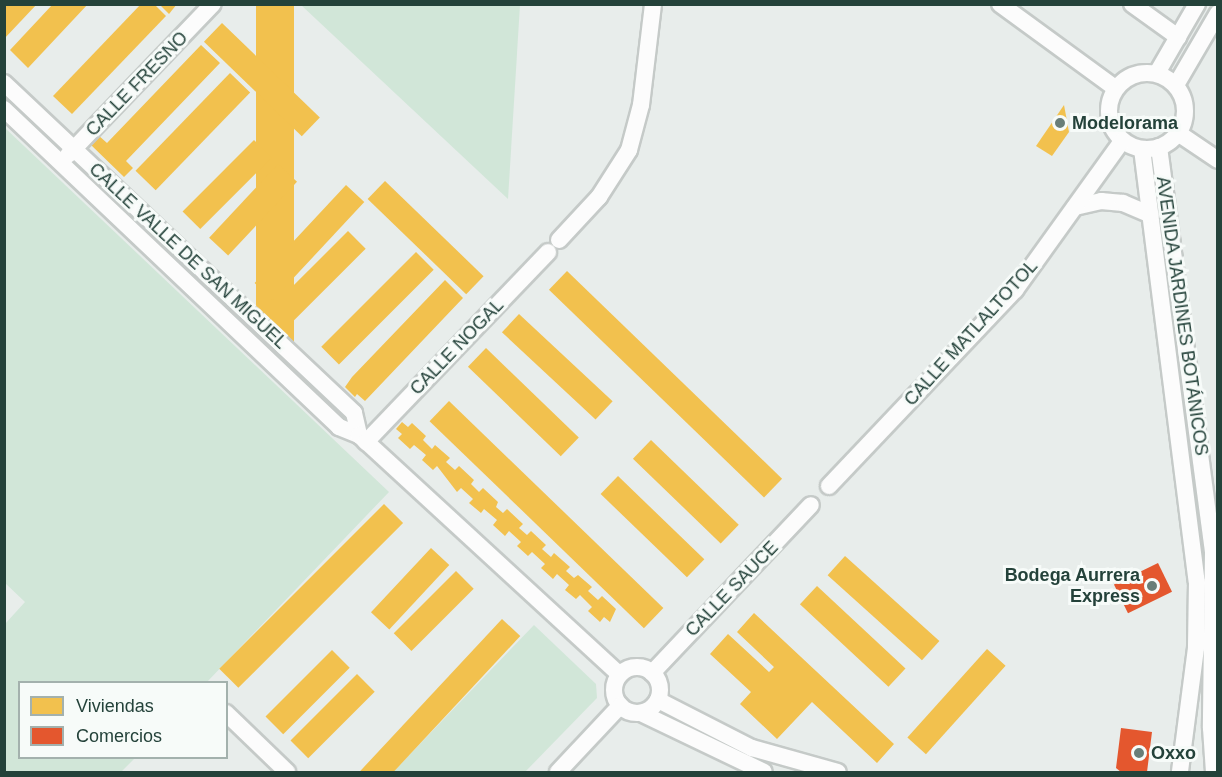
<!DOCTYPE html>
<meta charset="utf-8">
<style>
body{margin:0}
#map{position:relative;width:1222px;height:777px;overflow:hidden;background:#e8edeb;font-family:Helvetica,sans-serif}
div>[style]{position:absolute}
.green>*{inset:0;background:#d1e6d8}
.homes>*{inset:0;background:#f2c14e;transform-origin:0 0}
.shops>*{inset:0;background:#e4572e;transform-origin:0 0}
.roads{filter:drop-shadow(2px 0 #c5cac8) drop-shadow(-2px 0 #c5cac8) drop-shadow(0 2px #c5cac8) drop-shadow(0 -2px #c5cac8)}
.minor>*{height:16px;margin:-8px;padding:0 8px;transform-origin:8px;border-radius:8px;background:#fcfcfc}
.minor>.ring{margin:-8px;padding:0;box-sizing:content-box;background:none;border:16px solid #fcfcfc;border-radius:50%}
.dots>*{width:16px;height:16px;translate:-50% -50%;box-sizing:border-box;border:3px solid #f7fbf9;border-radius:50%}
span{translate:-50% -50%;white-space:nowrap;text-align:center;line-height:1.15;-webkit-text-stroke:6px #f7fbf9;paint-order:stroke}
.street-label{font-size:18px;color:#24423a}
.poi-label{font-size:18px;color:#24423a;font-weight:700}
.left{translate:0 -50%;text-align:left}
.right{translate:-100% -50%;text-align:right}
.frame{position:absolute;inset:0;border:6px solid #24423a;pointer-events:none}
.legend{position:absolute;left:18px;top:681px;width:210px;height:78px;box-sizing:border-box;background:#f7fbf9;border:2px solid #a3b1ad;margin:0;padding:8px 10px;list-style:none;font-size:18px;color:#24423a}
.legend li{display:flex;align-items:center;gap:12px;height:30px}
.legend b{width:30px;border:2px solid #a3b1ad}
</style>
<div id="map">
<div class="green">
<div style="clip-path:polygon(301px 5px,520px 5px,508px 199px)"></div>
<div style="clip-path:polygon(4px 127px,389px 492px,207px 682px,20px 682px,20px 758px,135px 758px,121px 772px,5px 772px,5px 624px,25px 602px,4px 582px)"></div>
<div style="clip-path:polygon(534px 625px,596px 684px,597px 698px,525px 772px,393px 772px)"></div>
</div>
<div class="homes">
<div style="clip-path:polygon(4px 4px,37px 4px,4px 39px)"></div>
<div style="clip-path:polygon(53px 4px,88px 4px,28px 68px,10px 50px)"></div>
<div style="clip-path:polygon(141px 4px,154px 4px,166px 16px,72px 114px,53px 96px)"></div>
<div style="clip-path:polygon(159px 4px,177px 4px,169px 14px)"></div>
<div style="left:256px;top:4px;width:38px;height:351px"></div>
<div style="left:222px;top:23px;width:136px;height:26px;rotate:44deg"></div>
<div style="clip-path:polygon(201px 45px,220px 63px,126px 161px,133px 168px,124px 177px,90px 144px,98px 135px,107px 143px)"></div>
<div style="left:230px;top:73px;width:28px;height:136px;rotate:44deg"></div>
<div style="clip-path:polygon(1064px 105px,1069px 132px,1052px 156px,1036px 146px)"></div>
<div style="left:254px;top:140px;width:25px;height:101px;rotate:45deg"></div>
<div style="left:278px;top:164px;width:26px;height:101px;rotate:43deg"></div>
<div style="left:385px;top:181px;width:137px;height:25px;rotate:44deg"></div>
<div style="left:346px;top:185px;width:25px;height:134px;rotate:43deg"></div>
<div style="left:348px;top:231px;width:25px;height:103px;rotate:45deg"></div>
<div style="left:416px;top:252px;width:25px;height:134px;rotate:45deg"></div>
<div style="left:567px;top:271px;width:299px;height:26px;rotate:44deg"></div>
<div style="clip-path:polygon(445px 280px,463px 298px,365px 401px,357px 394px,355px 397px,345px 387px,352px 377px)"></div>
<div style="left:519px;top:314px;width:128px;height:25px;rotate:43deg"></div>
<div style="left:486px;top:348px;width:129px;height:26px;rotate:44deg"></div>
<div style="left:449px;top:401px;width:298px;height:28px;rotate:44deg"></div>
<div style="clip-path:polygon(402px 422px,408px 427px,412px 423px,426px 436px,423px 440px,432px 449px,435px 445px,450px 458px,446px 462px,455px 470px,459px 466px,474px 480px,471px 484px,479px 492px,483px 488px,498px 502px,496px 507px,503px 513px,507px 509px,523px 524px,519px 528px,527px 535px,531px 531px,546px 545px,542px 549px,551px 557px,554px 553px,570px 567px,566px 571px,574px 578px,578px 575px,592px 587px,588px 591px,598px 600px,602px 596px,616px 609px,610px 622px,604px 617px,600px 622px,588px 611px,592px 607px,580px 595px,576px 599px,565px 590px,569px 585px,557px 574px,553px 579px,541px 568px,545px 564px,532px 552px,528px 556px,517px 546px,521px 542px,509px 531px,505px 536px,493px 525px,497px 520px,484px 509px,481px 513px,469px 503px,473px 499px,461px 488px,457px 492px,437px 466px,433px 470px,422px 460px,426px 455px,414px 445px,410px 449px,398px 438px,402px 434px,396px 429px)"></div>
<div style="left:651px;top:440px;width:122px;height:26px;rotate:44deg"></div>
<div style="left:618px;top:476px;width:120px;height:25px;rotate:44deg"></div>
<div style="left:384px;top:504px;width:27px;height:233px;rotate:45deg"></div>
<div style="left:431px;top:548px;width:25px;height:88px;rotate:43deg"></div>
<div style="left:845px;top:556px;width:127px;height:26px;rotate:42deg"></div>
<div style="left:456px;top:571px;width:25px;height:88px;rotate:45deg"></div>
<div style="left:817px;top:586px;width:121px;height:25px;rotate:43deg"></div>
<div style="clip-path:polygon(754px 613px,894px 744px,877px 763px,812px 702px,777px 739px,740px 704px,751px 692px,710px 654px,728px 634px,769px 672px,774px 667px,737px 632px)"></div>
<div style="left:502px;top:619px;width:25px;height:212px;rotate:43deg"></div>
<div style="left:987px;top:649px;width:25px;height:119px;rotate:42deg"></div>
<div style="left:332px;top:650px;width:25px;height:94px;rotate:45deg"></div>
<div style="left:357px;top:674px;width:25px;height:94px;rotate:45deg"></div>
</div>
<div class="shops">
<div style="left:1158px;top:563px;width:32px;height:49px;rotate:64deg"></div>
<div style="clip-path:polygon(1121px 728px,1152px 732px,1147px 772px,1121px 772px,1116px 768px)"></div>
</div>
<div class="roads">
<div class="minor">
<div style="left:1000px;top:4px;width:142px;rotate:36.1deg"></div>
<div style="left:1132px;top:4px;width:57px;rotate:35.7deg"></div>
<div style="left:1157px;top:73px;width:80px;rotate:-59.9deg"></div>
<div class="ring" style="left:1109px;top:73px;width:60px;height:60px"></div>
<div style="left:4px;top:83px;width:481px;rotate:43.3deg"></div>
<div style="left:354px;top:413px;width:23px;rotate:77deg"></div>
<div style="left:1176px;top:85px;width:83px;rotate:-59.7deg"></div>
<div style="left:4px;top:109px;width:462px;rotate:43.5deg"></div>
<div style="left:339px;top:427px;width:22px;rotate:22deg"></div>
<div style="left:359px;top:435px;width:353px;rotate:42.6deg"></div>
<div style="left:1178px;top:133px;width:48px;rotate:34deg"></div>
<div style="left:1159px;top:147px;width:410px;rotate:82.4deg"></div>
<div style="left:1213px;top:553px;width:175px;rotate:90.7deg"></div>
<div style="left:1211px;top:728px;width:44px;rotate:86.1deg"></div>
<div style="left:1142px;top:149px;width:436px;rotate:82.8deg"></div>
<div style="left:1197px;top:582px;width:66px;rotate:90.9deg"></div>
<div style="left:1196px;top:648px;width:125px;rotate:97.4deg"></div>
<div style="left:68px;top:155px;width:209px;rotate:-46.2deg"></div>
<div style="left:1075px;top:207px;width:27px;rotate:-13deg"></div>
<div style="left:1101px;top:201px;width:22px;rotate:5deg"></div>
<div style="left:1123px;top:203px;width:30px;rotate:23deg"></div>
<div style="left:559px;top:240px;width:59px;rotate:-47.1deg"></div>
<div style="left:599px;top:197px;width:56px;rotate:-57.4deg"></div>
<div style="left:629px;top:150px;width:47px;rotate:-75.1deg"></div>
<div style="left:641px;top:105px;width:102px;rotate:-83.2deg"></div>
<div style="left:366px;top:442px;width:263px;rotate:-46.2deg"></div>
<div style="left:829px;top:486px;width:270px;rotate:-46.5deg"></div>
<div style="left:1015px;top:290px;width:183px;rotate:-54.3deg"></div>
<div class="ring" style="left:614px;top:667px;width:30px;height:30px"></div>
<div style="left:652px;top:673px;width:231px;rotate:-46.6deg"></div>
<div style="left:658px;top:700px;width:106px;rotate:27.1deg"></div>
<div style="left:752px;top:748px;width:89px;rotate:15.6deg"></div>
<div style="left:226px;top:713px;width:85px;rotate:44deg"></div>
<div style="left:641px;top:713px;width:136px;rotate:25.6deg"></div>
<div style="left:558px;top:772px;width:91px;rotate:-46.8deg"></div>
</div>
</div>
<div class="dots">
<div style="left:1060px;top:123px;background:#697e78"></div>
<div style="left:1152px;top:586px;background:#697e78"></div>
<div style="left:1139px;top:753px;background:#697e78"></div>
</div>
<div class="street-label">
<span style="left:137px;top:84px;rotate:-46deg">CALLE FRESNO</span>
<span style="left:188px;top:256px;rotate:43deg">CALLE VALLE DE SAN MIGUEL</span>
<span style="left:1182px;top:316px;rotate:82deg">AVENIDA JARDINES BOTÁNICOS</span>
<span style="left:971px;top:333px;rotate:-48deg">CALLE MATLALTOTOL</span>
<span style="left:457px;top:347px;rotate:-46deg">CALLE NOGAL</span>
<span style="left:732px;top:589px;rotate:-46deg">CALLE SAUCE</span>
</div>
<div class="poi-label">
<span class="left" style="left:1072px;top:123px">Modelorama</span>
<span class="right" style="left:1140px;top:586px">Bodega Aurrera<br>Express</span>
<span class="left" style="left:1151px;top:753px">Oxxo</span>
</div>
<div class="frame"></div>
<ul class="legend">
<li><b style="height:16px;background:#f2c14e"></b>Viviendas</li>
<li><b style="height:16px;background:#e4572e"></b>Comercios</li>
</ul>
</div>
